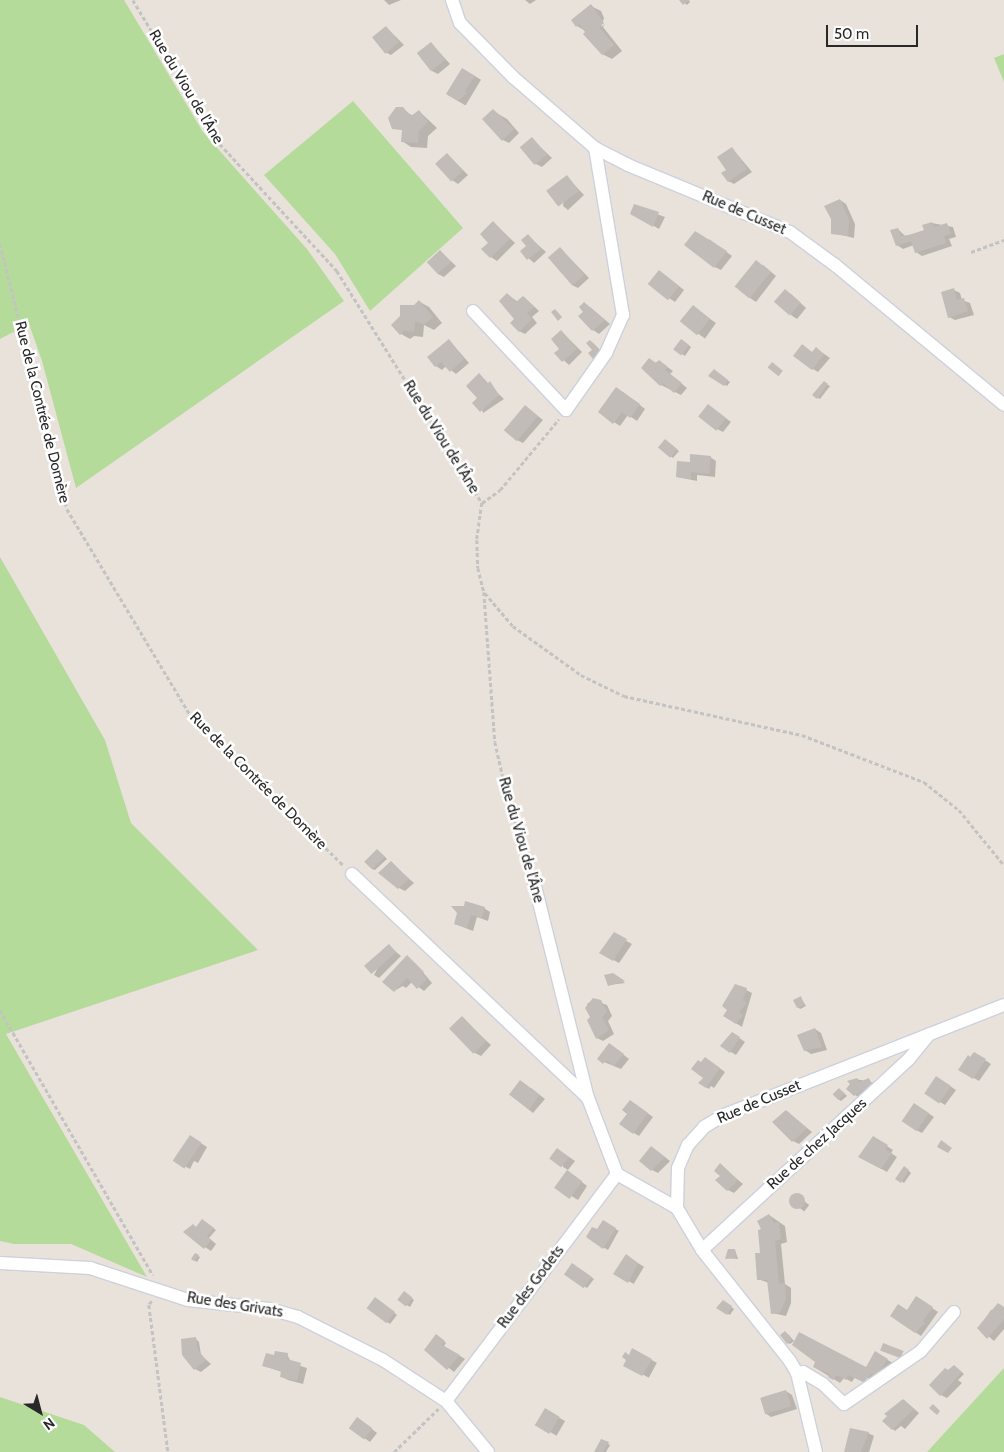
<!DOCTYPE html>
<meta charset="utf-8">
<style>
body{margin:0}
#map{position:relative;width:1004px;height:1452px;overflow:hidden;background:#e9e2db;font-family:Cabin,sans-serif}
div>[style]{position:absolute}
.green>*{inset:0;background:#b5db9b}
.shadow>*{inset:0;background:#0003;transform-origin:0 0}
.building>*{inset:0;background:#c1bcb7;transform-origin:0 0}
.round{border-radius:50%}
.path>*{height:2.5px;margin-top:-1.25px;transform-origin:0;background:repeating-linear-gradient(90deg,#c3c3c3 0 4px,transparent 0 6.5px)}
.roads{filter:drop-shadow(1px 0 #cdd1dc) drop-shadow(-1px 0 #cdd1dc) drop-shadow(0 1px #cdd1dc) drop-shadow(0 -1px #cdd1dc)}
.minor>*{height:12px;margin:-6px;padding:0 6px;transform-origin:6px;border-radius:6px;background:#fff}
span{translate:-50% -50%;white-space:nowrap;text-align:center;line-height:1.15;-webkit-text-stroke:5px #fff;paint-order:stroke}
.street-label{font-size:15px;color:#282828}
.north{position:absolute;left:15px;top:1387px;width:50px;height:50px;-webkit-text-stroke:4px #fff;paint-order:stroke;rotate:143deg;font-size:14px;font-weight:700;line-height:20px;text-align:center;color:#282828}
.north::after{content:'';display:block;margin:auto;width:18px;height:22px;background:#282828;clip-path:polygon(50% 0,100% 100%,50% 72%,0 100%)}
.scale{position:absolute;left:826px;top:25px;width:92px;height:22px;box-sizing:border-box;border:2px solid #282828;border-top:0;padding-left:6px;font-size:15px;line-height:18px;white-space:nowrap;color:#282828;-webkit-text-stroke:4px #fff;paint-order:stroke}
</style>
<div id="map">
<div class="green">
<div style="clip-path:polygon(0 0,124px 0,203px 132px,307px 249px,344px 301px,76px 488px,42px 361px,29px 324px,0 339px)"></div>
<div style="clip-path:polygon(1004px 54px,1004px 82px,994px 58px)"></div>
<div style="clip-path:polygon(353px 101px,463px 228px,370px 311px,335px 254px,264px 175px)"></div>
<div style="clip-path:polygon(0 557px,105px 740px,131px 823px,258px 950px,6px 1034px,147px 1277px,71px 1244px,14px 1244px,0 1241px)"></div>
<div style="clip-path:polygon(1004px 1368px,1004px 1452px,927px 1452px)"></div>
<div style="clip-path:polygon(0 1397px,84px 1425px,115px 1452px,0 1452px)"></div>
</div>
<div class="shadow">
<div style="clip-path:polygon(384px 0,401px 0,389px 5px)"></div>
<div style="clip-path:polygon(525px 0,536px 0,530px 4px)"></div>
<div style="clip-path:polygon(681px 0,689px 0,690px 2px,687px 5px)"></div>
<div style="clip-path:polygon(591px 6px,601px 11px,604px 18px,601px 27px,605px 24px,603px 27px,622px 51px,612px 59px,602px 54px,587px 32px,577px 26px)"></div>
<div style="clip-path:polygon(386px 27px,404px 45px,391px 55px,385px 52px)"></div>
<div style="clip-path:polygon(431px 43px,450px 64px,438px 74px,432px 71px)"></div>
<div style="left:463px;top:69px;width:21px;height:30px;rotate:31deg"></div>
<div style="clip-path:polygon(397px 108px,414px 116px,419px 111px,437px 128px,428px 136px,427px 148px,411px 147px,402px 141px,402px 130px,393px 128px,389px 118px)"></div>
<div style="clip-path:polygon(493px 111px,507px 119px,519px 133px,509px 143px,503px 140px)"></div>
<div style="clip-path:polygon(532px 139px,552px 158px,542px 167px,536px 164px)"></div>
<div style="clip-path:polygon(732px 148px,752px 172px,734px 184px,728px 181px)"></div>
<div style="clip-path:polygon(448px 155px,468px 175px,458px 184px,452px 180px)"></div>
<div style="clip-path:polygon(567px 177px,584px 195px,568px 210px,563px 206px)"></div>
<div style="clip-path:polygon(840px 200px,846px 204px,855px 224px,854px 238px,833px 233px)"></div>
<div style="clip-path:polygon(635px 206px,665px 217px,659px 229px,632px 213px)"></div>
<div style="clip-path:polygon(493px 222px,515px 243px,497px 261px,491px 257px)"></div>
<div style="clip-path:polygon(932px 223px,953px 227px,956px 237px,949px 239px,952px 246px,922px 256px,916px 252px,914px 245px,903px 249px,897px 245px,898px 229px,905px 236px,926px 231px)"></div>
<div style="clip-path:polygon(528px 236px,546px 252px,534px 263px,522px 252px,529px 246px)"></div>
<div style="clip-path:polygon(709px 239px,732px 256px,721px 270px,715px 267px)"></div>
<div style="clip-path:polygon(560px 248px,589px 278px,578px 288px,572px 285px)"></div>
<div style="clip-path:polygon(440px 251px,456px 266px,444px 277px,438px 274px)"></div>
<div style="clip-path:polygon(763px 265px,776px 276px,756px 302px,750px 298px)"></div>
<div style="clip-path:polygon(665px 275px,684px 290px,675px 302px,669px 298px)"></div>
<div style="clip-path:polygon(954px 290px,960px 293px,962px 300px,970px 303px,974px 315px,955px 320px,949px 317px)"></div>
<div style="clip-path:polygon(507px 294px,518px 302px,524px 297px,539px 311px,532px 317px,537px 323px,525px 334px,519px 331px)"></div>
<div style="clip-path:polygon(791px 294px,806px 308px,797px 319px,791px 315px)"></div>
<div style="clip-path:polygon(420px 302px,429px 307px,442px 323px,434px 330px,424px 325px,423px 337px,414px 336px,410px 339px,401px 334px)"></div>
<div style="clip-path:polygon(590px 307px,610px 324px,599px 334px,593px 330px)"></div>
<div style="left:693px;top:307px;width:28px;height:19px;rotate:35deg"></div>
<div style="clip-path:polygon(561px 331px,582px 352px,569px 365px,558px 355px,563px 351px)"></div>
<div style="clip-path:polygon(449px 340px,469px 363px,456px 374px,446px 366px,442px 370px,436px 366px,429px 357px)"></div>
<div style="clip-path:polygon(682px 340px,691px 347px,685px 356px,682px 354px)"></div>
<div style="clip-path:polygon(593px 343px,601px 351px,596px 359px,589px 353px,593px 350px)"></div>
<div style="clip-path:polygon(803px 346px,813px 353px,817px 349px,830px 358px,818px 372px,813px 369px)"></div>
<div style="clip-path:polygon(659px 361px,673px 371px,670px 374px,687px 388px,681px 395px,661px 385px,643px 368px)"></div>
<div style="clip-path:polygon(716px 372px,730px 382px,727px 386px,710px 376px)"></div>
<div style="clip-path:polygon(479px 375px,504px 399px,483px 413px,479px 398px)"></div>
<div style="clip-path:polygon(824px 383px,830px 386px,820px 399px,814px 395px)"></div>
<div style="clip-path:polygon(623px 392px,645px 409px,637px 421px,628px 415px,620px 426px,599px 412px)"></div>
<div style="clip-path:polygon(525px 406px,543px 420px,523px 443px,517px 440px)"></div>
<div style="clip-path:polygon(714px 409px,731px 422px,723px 432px,717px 429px)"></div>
<div style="clip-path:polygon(668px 442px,679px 451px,673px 458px,660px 448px)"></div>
<div style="clip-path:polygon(710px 457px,716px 461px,715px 477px,697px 475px,697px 481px,677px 477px,691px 464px)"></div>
<div style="clip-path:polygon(380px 852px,387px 859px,375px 870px,372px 869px)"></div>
<div style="clip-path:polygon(391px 863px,414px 883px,405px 891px,399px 888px)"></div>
<div style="clip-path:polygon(484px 908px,490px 912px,488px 921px,477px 917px,473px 931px,455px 924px,458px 913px)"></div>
<div style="clip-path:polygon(614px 934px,632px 944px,619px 963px,601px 953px)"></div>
<div style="clip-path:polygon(389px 946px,401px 956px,379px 978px,374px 975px)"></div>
<div style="clip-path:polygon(415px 963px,432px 983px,424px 991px,412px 982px,406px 988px,403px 986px,394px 991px)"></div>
<div style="clip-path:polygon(616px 976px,625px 983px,609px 985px)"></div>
<div style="clip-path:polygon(746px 990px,752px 993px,742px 1027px,724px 1016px)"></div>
<div style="clip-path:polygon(801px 998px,806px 1006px,800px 1009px,798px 1007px)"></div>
<div style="clip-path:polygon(593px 1000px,607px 1005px,612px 1016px,608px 1021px,614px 1034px,603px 1041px,597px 1038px,587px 1004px)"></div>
<div style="clip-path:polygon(462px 1018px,491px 1045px,481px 1056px,475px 1053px)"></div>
<div style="clip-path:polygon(815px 1029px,821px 1033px,827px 1050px,811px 1054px,805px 1050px)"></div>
<div style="clip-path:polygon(735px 1035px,745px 1042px,736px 1055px,721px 1046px,727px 1038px,731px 1040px)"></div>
<div style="clip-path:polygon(615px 1048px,629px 1059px,621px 1069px,604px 1062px)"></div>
<div style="clip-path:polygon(974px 1053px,991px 1064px,979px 1081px,960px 1070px)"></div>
<div style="clip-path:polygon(711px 1062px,725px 1072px,714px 1088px,711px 1086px,709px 1089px,700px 1083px,705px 1077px,702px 1063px)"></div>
<div style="clip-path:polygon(856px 1079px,875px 1083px,868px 1097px,861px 1093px,858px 1097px,848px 1089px)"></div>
<div style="clip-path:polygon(944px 1082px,956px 1090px,945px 1105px,927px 1094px)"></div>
<div style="clip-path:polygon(531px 1088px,545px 1099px,533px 1113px,509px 1094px)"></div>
<div style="clip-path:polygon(842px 1091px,847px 1096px,841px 1101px,838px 1099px)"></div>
<div style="clip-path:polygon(636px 1105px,653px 1117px,639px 1136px,634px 1133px)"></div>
<div style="clip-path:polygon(922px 1109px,934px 1117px,922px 1133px,916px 1130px)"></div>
<div style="clip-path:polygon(786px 1111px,812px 1132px,799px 1144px,793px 1141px)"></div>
<div style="clip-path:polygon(196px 1140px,207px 1147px,198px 1163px,194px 1161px,190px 1169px,177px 1162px)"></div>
<div style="clip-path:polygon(879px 1141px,893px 1150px,891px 1153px,897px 1157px,887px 1172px,860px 1157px)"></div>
<div style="clip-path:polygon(657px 1151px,670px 1161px,658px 1173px,652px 1170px)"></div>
<div style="clip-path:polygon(563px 1153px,575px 1161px,568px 1170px,563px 1167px)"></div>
<div style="clip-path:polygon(720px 1165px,743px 1184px,734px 1193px,728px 1190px)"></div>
<div style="clip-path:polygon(907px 1169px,911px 1173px,904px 1183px,897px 1178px)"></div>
<div style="clip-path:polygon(573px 1175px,587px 1186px,578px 1200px,557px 1187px)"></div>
<div style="left:795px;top:1194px;width:18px;height:8px;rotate:38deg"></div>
<div style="clip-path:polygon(769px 1215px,785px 1226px,787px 1242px,781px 1244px,785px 1284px,791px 1288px,791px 1303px,786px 1316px,772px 1313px,769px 1283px,758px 1279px,763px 1229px)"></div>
<div style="clip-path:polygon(205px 1222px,216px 1230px,209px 1238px,216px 1244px,211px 1251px,205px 1247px,196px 1228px)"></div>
<div style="left:603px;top:1222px;width:18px;height:22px;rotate:29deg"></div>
<div style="clip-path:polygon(735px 1250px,738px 1259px,726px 1258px)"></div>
<div style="clip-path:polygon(196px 1255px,200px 1257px,197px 1262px,192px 1259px)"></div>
<div style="left:626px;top:1256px;width:21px;height:20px;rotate:31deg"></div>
<div style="clip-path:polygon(566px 1274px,588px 1275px,594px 1279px,587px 1288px)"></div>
<div style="clip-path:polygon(406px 1294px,414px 1300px,410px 1307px,407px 1305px)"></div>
<div style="clip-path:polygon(723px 1301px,734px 1309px,730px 1315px,718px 1308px)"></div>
<div style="clip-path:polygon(922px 1301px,938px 1312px,921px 1336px,915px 1332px,908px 1311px)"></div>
<div style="clip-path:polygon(381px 1302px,397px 1315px,390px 1324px,368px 1308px)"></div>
<div style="clip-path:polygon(1004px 1307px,1004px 1329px,994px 1341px,979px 1328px,991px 1310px)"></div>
<div style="clip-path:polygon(788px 1334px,794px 1341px,790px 1344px,788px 1343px)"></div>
<div style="clip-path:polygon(439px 1337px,446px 1343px,444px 1346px,465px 1359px,454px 1372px,426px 1350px)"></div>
<div style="clip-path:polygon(196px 1339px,199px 1342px,201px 1355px,211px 1364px,201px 1372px,195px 1369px)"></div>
<div style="left:633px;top:1350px;width:27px;height:17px;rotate:28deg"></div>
<div style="clip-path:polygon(875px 1353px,893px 1363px,873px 1381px,865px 1376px,866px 1383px,855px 1377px,852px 1382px,844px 1378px,840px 1383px,814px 1367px,866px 1369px)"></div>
<div style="clip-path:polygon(287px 1354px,290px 1360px,284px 1361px,307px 1368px,303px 1384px,288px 1380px,282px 1377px,282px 1372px,264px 1366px,275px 1357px)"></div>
<div style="clip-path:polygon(957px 1368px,964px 1374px,958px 1380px,962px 1383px,947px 1398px,941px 1395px,949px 1371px)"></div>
<div style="clip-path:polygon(786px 1391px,792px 1395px,797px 1409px,771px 1417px,765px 1413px)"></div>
<div style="clip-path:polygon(904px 1400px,919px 1413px,905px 1429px,901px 1426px,895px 1431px,884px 1421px)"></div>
<div style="left:546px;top:1410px;width:22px;height:17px;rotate:30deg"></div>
<div style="clip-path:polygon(363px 1422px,377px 1433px,370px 1442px,350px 1428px)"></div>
<div style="clip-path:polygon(868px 1433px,874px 1436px,869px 1452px,846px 1452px)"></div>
<div style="clip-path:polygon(602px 1440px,610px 1445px,606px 1452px,596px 1452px)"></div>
</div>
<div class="building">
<div style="clip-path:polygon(679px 0,689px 0,683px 5px)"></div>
<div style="clip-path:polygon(591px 4px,604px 23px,599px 27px,614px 45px,602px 55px,583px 34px,585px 32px,579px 24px,576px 27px,571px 20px)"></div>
<div style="left:386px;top:26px;width:21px;height:18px;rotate:51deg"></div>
<div style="left:431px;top:42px;width:23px;height:18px;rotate:52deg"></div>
<div style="clip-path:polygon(462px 68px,475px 76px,465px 91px,467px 93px,458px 101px,446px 94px)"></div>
<div style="clip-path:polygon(396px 107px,403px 107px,411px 116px,419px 110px,428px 122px,419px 131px,418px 143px,401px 142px,402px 130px,392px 129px,388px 118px)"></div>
<div style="clip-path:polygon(493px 109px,514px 129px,502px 141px,482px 119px)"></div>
<div style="left:532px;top:137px;width:23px;height:16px;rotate:50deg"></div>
<div style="clip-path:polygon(732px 147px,747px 169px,728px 182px,721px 173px,726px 170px,717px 157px)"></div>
<div style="left:447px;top:153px;width:24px;height:16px;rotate:48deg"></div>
<div style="left:567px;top:175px;width:20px;height:26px;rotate:53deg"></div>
<div style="clip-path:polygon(840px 199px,849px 220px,848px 236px,831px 234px,831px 219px,824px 206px)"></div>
<div style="clip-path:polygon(634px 204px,659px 212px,653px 227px,630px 214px)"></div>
<div style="clip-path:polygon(493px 221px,510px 239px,490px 258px,481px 249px,488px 243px,480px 234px)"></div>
<div style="clip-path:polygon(932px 222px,934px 227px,947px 223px,951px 234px,944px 236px,946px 243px,915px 253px,911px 241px,896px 246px,890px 230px,898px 228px,901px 236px,909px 235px,924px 230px,922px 225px)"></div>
<div style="clip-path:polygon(695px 231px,727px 251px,714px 268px,684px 245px)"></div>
<div style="clip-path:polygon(528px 234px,541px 249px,527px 260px,520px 251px,526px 246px,521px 240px)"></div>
<div style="left:560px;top:247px;width:37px;height:16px;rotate:49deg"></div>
<div style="left:440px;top:250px;width:16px;height:18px;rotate:47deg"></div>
<div style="left:756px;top:260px;width:19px;height:34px;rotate:39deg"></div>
<div style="left:659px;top:270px;width:26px;height:18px;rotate:39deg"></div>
<div style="clip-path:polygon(954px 288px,957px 300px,964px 298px,968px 311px,948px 318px,941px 292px)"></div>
<div style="left:785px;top:289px;width:21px;height:17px;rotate:41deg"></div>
<div style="clip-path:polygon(507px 293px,516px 302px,523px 296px,534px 307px,527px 313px,532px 319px,519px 332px,510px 323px,514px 319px,499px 301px)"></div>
<div style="clip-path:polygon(419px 300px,433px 317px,424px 325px,415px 321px,414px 332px,404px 331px,400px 335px,391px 325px,400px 316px,400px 305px,414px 305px)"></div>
<div style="clip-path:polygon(584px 302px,605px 320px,592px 331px,578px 316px,583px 312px,579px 307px)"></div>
<div style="left:693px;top:305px;width:22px;height:21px;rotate:39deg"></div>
<div style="clip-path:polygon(555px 309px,562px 317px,558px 321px,551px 312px)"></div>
<div style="clip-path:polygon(561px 330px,577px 349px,562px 362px,554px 353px,559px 349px,551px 339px)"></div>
<div style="clip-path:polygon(449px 339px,464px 359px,450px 372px,441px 362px,435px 367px,427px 357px)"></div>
<div style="left:681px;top:339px;width:10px;height:13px;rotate:37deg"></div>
<div style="clip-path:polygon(590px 340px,599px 349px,593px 359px,588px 353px,592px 350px,586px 343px)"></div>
<div style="clip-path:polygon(802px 344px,812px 352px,816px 347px,824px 354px,812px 370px,793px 356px)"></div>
<div style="clip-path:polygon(649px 358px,656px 363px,659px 360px,668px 367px,665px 370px,682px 383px,674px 393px,663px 383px,660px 386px,641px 368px)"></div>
<div style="left:772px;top:362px;width:14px;height:7px;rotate:39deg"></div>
<div style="clip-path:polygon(714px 369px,728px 380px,724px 386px,708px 376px)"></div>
<div style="clip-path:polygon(479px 373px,488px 383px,490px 381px,499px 395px,480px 412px,472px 403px,477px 398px,466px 386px)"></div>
<div style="clip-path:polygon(824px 381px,828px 384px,817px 399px,812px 395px)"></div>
<div style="clip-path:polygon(616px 387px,640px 404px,630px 418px,622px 412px,613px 424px,598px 412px)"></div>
<div style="left:708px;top:404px;width:23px;height:16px;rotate:38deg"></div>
<div style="left:525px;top:405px;width:17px;height:33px;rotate:40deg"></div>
<div style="left:665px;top:439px;width:16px;height:11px;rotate:40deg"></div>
<div style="clip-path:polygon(690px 454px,711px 456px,709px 474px,691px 472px,691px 479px,676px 477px,677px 461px,690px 462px)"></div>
<div style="left:377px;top:849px;width:11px;height:18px;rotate:45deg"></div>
<div style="clip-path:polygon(391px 861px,409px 879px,398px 889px,378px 873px)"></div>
<div style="clip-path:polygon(465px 901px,485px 907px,482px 918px,471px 915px,467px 928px,454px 924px,457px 913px,451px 906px,464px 906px)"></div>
<div style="clip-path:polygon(614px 932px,627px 939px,613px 961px,599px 953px)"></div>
<div style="left:389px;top:944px;width:11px;height:33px;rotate:49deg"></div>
<div style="clip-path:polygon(407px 955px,424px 972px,422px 974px,427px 979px,417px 989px,407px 978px,394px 992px,382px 982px)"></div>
<div style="clip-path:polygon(613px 973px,625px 981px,608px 986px,604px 975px)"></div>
<div style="clip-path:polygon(735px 984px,747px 988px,743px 1000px,747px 1003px,739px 1012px,743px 1015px,736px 1024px,723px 1016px,727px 1010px,722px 1006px)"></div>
<div style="clip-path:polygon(801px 996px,804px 1005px,797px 1008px,793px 1000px)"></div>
<div style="clip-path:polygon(593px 998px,601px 1000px,607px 1012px,602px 1017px,609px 1030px,596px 1039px,587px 1020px,590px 1017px,585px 1008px)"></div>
<div style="left:462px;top:1016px;width:35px;height:18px;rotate:46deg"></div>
<div style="clip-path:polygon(815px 1028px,822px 1047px,804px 1051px,797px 1035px)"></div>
<div style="clip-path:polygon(732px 1032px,740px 1037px,730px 1053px,720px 1046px)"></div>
<div style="clip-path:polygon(609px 1043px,624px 1054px,614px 1066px,606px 1060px,603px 1064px,597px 1059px)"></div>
<div style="clip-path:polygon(974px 1052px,986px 1059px,973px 1079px,958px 1070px,968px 1055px,970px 1057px)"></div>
<div style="clip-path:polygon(705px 1057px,720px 1068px,706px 1088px,698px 1083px,703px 1078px,691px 1069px,698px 1060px,701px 1062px)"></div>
<div style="left:936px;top:1076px;width:18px;height:21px;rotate:34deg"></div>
<div style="clip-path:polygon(857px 1078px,859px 1082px,869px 1078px,872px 1085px,854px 1096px,846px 1089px,850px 1084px,847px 1081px)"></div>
<div style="left:520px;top:1080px;width:25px;height:18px;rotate:37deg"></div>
<div style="left:839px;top:1088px;width:8px;height:9px;rotate:45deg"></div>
<div style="clip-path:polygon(630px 1100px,648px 1113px,633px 1134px,619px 1124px,627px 1114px,622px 1110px)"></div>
<div style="left:914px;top:1103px;width:18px;height:22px;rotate:34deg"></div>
<div style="clip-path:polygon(786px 1110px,807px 1128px,792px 1142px,772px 1122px)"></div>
<div style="left:190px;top:1135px;width:14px;height:31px;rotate:34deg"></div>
<div style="clip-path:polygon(873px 1136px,888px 1145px,885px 1149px,892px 1153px,881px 1169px,858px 1157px)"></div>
<div style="clip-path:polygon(941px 1140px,952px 1148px,948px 1153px,937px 1147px)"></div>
<div style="clip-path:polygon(651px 1146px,665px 1157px,651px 1171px,639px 1161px)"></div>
<div style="left:557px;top:1148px;width:15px;height:13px;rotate:37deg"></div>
<div style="clip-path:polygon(720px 1163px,738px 1180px,727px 1191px,715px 1180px,720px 1176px,714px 1171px)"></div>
<div style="clip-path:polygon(904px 1166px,909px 1170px,901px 1183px,895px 1179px)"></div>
<div style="left:567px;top:1170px;width:19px;height:22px;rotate:36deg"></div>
<div class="round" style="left:789px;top:1193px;width:16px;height:16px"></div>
<div style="clip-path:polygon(769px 1214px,774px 1223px,779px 1221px,781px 1239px,775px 1241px,779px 1284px,785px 1283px,786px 1299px,780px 1313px,771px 1314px,767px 1280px,757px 1280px,755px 1253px,760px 1253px,758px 1230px,761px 1229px,757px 1221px)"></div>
<div style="clip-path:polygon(202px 1219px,214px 1228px,207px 1236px,211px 1240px,204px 1249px,183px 1232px,193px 1224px,196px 1227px)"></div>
<div style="clip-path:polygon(603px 1220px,616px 1228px,603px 1249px,586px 1237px,592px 1227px,597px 1229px)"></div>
<div style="clip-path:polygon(728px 1249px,735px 1249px,736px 1258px,725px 1259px)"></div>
<div style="clip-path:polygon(195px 1253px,199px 1255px,194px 1261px,191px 1259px)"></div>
<div style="clip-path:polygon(626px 1254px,638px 1263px,628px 1283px,613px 1274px)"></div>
<div style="left:572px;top:1263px;width:24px;height:14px;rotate:35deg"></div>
<div style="left:404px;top:1291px;width:11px;height:11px;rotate:38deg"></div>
<div style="clip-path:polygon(916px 1296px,933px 1307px,923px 1321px,925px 1323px,915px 1333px,890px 1316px,898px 1304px,907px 1310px)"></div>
<div style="left:375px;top:1297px;width:25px;height:14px;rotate:37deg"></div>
<div style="clip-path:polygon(723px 1300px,732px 1306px,727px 1315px,716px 1308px)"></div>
<div style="clip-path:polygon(998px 1303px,1004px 1307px,1004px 1319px,987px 1339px,977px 1328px)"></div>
<div style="clip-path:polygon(785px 1331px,792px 1339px,787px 1344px,780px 1335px)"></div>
<div style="clip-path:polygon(799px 1332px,866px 1367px,875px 1351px,888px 1359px,876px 1376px,872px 1374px,863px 1382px,848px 1375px,846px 1380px,837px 1375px,833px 1380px,828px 1377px,830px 1374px,813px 1367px,815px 1362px,792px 1345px)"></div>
<div style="clip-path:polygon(436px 1334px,445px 1341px,442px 1345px,460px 1355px,447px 1370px,424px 1350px)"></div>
<div style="clip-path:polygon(196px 1337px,198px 1350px,206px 1360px,194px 1370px,182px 1355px,181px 1339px)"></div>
<div style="left:883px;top:1343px;width:22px;height:8px;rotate:21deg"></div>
<div style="clip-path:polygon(632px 1348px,652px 1359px,642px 1376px,623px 1366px,626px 1360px,622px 1357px,625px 1352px,629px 1355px)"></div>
<div style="clip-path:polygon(275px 1351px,288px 1353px,287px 1359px,301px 1363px,297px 1381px,280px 1377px,281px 1371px,262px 1366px,266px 1353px,274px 1355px)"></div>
<div style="clip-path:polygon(954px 1365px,962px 1372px,940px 1396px,929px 1385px,945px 1368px,948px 1370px)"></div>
<div style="left:786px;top:1390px;width:17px;height:27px;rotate:73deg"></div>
<div style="clip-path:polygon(903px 1399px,914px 1409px,892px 1430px,882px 1421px,887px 1416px,884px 1414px)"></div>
<div style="clip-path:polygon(933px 1404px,940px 1411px,937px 1415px,929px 1408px)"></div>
<div style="left:545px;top:1408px;width:17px;height:20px;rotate:31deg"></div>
<div style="left:357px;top:1417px;width:19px;height:14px;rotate:36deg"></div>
<div style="clip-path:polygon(850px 1428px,869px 1432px,861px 1452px,844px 1452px)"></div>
<div style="clip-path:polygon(601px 1439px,609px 1442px,603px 1452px,594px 1452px)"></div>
</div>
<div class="path">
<div style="left:133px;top:0;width:168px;rotate:58.9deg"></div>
<div style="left:220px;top:144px;width:173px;rotate:47.3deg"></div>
<div style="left:337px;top:271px;width:274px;rotate:58deg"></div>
<div style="left:482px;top:503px;width:37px;rotate:98deg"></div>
<div style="left:477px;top:540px;width:28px;rotate:88deg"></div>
<div style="left:478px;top:568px;width:25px;rotate:76deg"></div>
<div style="left:484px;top:592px;width:150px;rotate:85.8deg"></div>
<div style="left:495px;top:742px;width:63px;rotate:77.1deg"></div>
<div style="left:509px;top:803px;width:71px;rotate:72.1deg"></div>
<div style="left:0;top:244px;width:273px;rotate:75.8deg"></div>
<div style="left:67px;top:509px;width:241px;rotate:59.1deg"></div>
<div style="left:191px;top:716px;width:214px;rotate:44.4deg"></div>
<div style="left:971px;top:252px;width:35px;rotate:-20deg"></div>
<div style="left:482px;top:503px;width:22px;rotate:-36deg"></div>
<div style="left:500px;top:490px;width:92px;rotate:-50.3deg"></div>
<div style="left:485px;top:593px;width:43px;rotate:49.7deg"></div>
<div style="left:513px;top:626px;width:84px;rotate:35.8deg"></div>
<div style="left:581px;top:675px;width:48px;rotate:26deg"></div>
<div style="left:624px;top:696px;width:182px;rotate:12.4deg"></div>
<div style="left:802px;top:735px;width:131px;rotate:21.1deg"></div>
<div style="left:924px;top:782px;width:45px;rotate:38.7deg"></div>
<div style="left:959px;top:810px;width:71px;rotate:50.7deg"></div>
<div style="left:0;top:1010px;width:306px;rotate:60deg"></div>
<div style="left:152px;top:1301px;width:5px;rotate:127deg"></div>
<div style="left:149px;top:1305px;width:148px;rotate:82.6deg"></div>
<div style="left:394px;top:1452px;width:62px;rotate:-44.3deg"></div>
</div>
<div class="roads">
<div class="minor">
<div style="left:452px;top:0;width:24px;rotate:71deg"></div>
<div style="left:460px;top:23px;width:76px;rotate:45.5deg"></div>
<div style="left:513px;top:77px;width:108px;rotate:40.9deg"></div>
<div style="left:595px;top:148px;width:37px;rotate:27deg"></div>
<div style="left:628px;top:165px;width:175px;rotate:22.5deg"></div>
<div style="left:790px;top:232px;width:56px;rotate:36.3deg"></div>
<div style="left:835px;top:265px;width:219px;rotate:39.6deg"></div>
<div style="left:473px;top:311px;width:136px;rotate:46.8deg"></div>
<div style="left:566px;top:410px;width:70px;rotate:-54.9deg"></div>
<div style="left:606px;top:353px;width:42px;rotate:-65.9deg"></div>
<div style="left:623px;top:315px;width:169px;rotate:-99.5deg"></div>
<div style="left:352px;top:874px;width:325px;rotate:43.5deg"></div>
<div style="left:588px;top:1098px;width:81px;rotate:69.1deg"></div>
<div style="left:617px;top:1174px;width:69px;rotate:29.5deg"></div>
<div style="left:534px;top:882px;width:223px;rotate:76deg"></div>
<div style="left:702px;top:1250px;width:282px;rotate:-42.7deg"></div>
<div style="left:909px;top:1059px;width:32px;rotate:-51deg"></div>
<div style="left:0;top:1263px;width:90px;rotate:3.2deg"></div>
<div style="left:90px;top:1268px;width:103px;rotate:18.1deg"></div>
<div style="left:188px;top:1300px;width:82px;rotate:6.3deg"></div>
<div style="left:270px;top:1309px;width:29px;rotate:16deg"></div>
<div style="left:298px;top:1317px;width:95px;rotate:26.8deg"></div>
<div style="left:383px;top:1360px;width:75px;rotate:33.1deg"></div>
<div style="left:446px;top:1401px;width:66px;rotate:50.5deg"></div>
<div style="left:797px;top:1373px;width:6px;rotate:-9deg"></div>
<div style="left:803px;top:1372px;width:23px;rotate:31deg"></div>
<div style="left:823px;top:1384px;width:29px;rotate:44deg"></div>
<div style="left:844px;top:1404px;width:93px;rotate:-34.5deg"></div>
<div style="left:921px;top:1351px;width:51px;rotate:-49.8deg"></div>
<div style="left:446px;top:1401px;width:284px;rotate:-53deg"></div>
<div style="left:816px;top:1452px;width:81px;rotate:-103.5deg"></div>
<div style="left:797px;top:1373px;width:14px;rotate:-120deg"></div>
<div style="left:790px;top:1361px;width:142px;rotate:-128.4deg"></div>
<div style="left:702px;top:1250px;width:49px;rotate:-120.8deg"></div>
<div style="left:677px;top:1208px;width:40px;rotate:-88.6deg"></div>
<div style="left:678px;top:1168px;width:25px;rotate:-67deg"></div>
<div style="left:688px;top:1145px;width:24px;rotate:-48deg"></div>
<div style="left:704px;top:1127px;width:21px;rotate:-31deg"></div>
<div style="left:722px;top:1116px;width:303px;rotate:-21.5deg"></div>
</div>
</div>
<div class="street-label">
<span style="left:186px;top:87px;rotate:59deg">Rue du Viou de l'Âne</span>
<span style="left:744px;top:213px;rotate:23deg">Rue de Cusset</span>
<span style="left:42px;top:412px;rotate:76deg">Rue de la Contrée de Domère</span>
<span style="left:441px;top:437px;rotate:58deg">Rue du Viou de l'Âne</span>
<span style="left:258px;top:781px;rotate:45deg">Rue de la Contrée de Domère</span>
<span style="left:521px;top:840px;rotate:74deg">Rue du Viou de l'Âne</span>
<span style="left:759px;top:1102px;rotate:-23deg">Rue de Cusset</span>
<span style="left:817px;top:1144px;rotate:-42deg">Rue de chez Jacques</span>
<span style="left:531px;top:1287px;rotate:-53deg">Rue des Godets</span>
<span style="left:235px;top:1305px;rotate:9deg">Rue des Grivats</span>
</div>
<div class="north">N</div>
<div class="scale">50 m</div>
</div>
